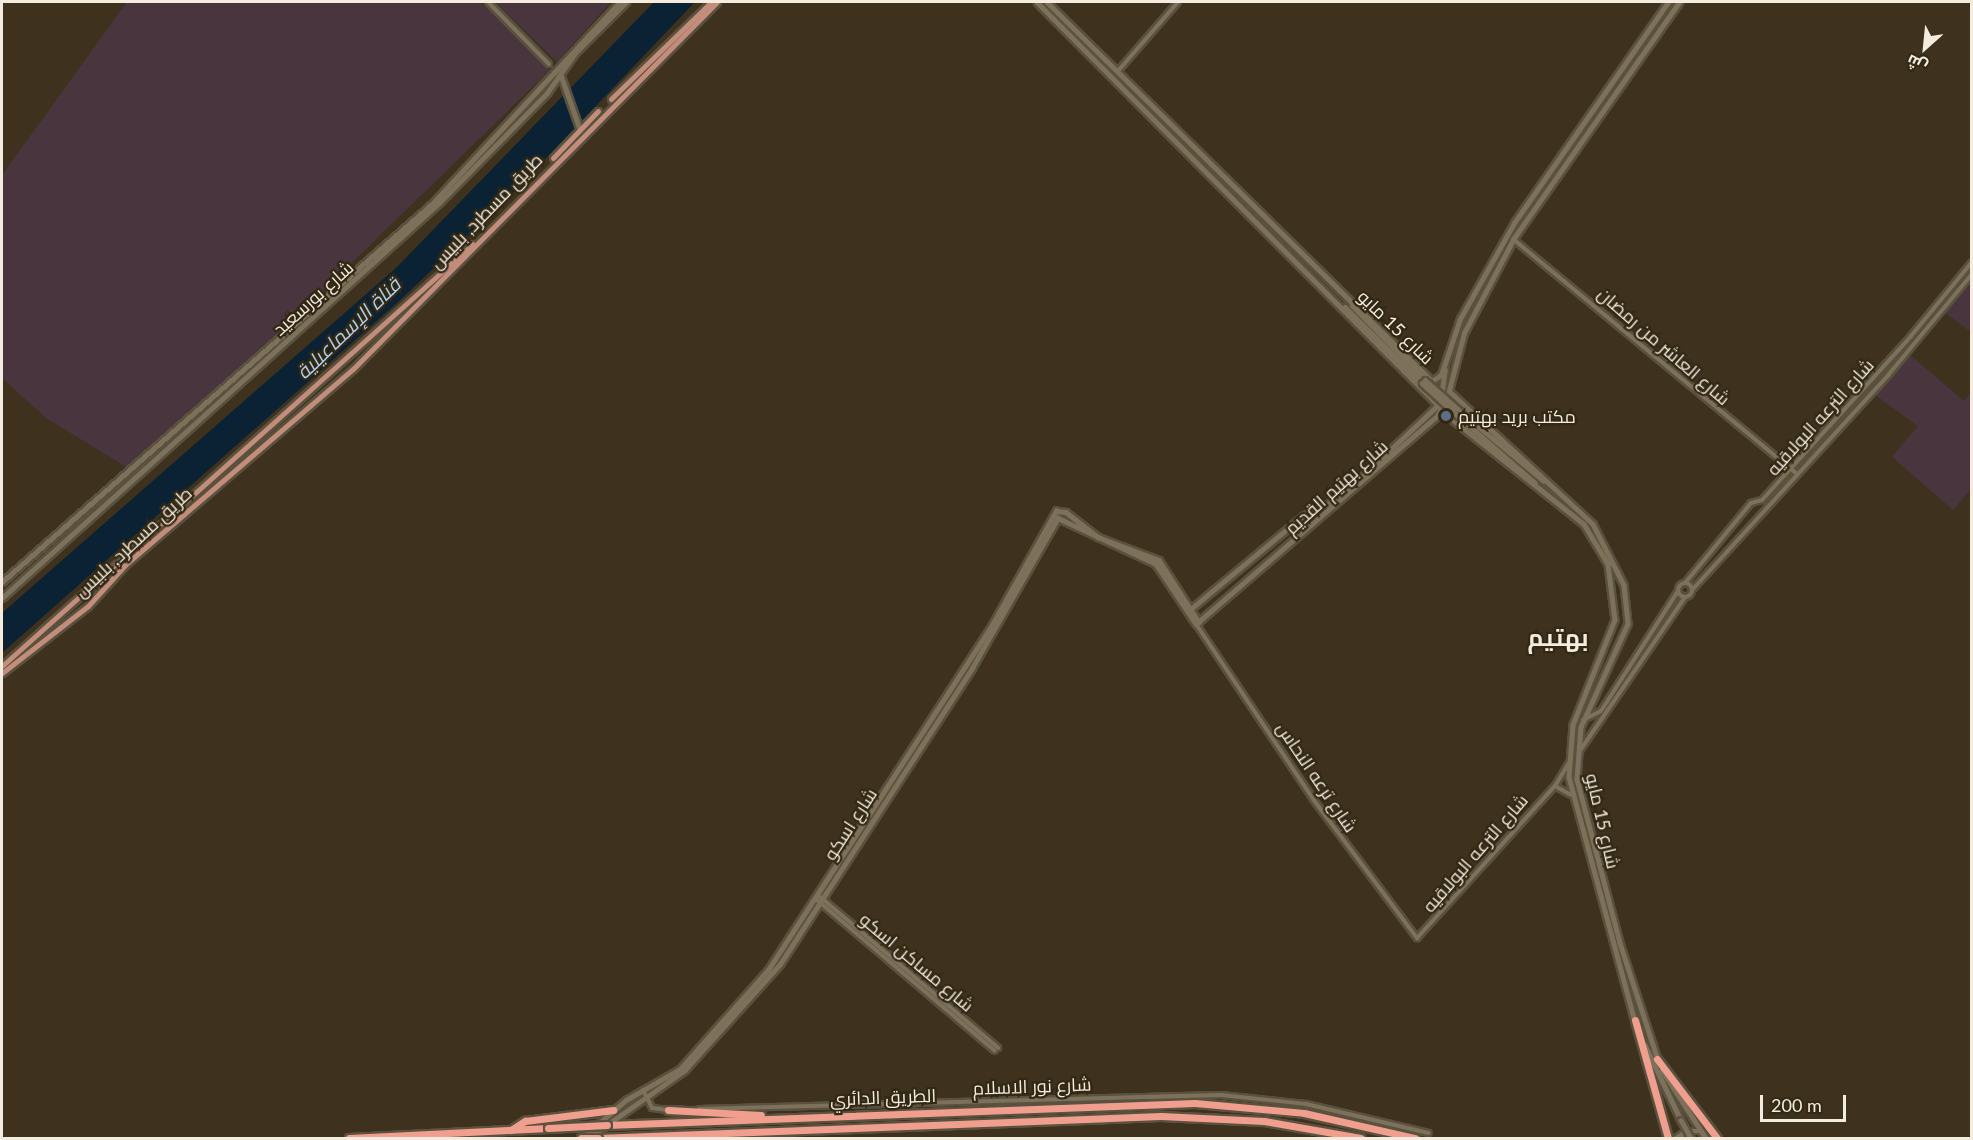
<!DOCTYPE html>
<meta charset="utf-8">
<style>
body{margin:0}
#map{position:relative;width:1973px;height:1140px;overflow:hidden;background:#3e321e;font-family:Lato,Cairo,sans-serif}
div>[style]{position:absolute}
.industrial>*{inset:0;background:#48353e}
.water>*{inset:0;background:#0a2233}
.roads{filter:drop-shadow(2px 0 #5a513e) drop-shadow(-2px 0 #5a513e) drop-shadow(0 2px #5a513e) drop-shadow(0 -2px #5a513e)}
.tertiary>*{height:4px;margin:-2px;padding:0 2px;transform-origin:2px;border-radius:2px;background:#7e715b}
.tertiary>.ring{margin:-2px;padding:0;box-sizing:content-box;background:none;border:4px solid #7e715b;border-radius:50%}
.secondary>*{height:4.5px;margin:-2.25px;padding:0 2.25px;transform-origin:2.25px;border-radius:2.25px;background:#7e715b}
.primary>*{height:5px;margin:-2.5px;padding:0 2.5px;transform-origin:2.5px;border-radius:2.5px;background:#c28d7a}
.motorway>*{height:7px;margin:-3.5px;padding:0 3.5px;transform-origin:3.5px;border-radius:3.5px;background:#f09f8f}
.bridges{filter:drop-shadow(2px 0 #5a513e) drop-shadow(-2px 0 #5a513e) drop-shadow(0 2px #5a513e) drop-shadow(0 -2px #5a513e)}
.secondary-bridge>*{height:4.5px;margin:-2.25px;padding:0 2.25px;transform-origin:2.25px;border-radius:2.25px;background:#7e715b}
.motorway-bridge>*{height:7px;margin:-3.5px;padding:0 3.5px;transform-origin:3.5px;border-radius:3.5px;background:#f09f8f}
.dots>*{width:16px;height:16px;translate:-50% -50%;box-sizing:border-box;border:3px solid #332814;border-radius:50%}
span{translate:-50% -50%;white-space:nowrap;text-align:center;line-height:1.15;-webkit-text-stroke:4.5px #332814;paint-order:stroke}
.street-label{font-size:18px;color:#f3ecdf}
.poi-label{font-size:18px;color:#f3ecdf}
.left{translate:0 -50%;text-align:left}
.water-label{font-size:20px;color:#add1ef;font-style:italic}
.district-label{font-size:24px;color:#f3ecdf;font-weight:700}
.frame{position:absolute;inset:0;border:3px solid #f3ecdf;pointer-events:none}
.north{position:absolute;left:1895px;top:18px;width:60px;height:60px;-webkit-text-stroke:4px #332814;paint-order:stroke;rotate:207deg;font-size:16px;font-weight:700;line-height:24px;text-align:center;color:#f3ecdf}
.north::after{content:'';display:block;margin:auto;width:21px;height:27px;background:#f3ecdf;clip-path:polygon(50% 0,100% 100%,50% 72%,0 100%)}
.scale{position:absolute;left:1760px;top:1095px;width:86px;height:27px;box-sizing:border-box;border:3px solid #f3ecdf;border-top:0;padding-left:8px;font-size:18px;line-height:21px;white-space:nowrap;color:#f3ecdf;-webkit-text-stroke:4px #332814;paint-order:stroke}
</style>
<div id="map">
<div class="industrial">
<div style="clip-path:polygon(127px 2px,481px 2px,550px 70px,294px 319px,128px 468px,46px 418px,2px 378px,2px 175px)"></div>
<div style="clip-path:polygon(495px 2px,611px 2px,557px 62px)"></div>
<div style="clip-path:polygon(1971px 283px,1971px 332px,1945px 313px)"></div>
<div style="clip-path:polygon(1910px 355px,1964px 401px,1971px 392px,1971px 489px,1953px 510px,1892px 457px,1918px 426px,1875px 395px)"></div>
</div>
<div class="water">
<div style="clip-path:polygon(654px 2px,695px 2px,506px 200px,398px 302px,2px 653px,2px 613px,396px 268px)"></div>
</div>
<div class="roads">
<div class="tertiary">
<div style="left:488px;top:2px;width:87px;rotate:45.5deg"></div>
<div style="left:1118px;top:71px;width:91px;rotate:-49deg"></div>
<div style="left:1513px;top:239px;width:369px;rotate:39.6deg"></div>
<div class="ring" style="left:1678px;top:583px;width:10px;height:10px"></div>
<div style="left:1685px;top:583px;width:104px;rotate:-50.5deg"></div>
<div style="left:1751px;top:503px;width:11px;rotate:-15deg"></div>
<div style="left:1762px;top:500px;width:222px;rotate:-47.7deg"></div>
<div style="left:1911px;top:336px;width:96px;rotate:-50.5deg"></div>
<div style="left:1693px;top:589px;width:291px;rotate:-47.6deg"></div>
<div style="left:1889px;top:374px;width:130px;rotate:-50.3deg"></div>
<div style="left:1196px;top:624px;width:211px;rotate:56.2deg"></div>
<div style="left:1313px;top:799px;width:174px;rotate:53.2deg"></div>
<div style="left:1417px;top:938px;width:205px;rotate:-47.8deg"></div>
<div style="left:1555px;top:786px;width:26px;rotate:-59deg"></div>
<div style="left:1583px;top:720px;width:20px;rotate:-27deg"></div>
<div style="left:1601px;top:711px;width:143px;rotate:-57.3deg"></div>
<div style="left:1579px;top:752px;width:188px;rotate:-55.6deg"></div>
<div style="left:1555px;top:786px;width:18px;rotate:29deg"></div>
<div style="left:819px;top:896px;width:235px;rotate:40.3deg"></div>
<div style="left:817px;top:900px;width:233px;rotate:40.3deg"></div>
<div style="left:643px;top:1090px;width:20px;rotate:63deg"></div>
<div style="left:652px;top:1108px;width:16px;rotate:7deg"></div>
<div style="left:699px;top:1109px;width:522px;rotate:-1.54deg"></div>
<div style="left:1221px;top:1095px;width:85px;rotate:6deg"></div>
<div style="left:1306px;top:1104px;width:126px;rotate:13.3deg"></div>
</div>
<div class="secondary">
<div style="left:1037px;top:2px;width:569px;rotate:45.14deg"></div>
<div style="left:1047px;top:2px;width:540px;rotate:44.55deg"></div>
<div style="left:561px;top:75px;width:57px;rotate:70.6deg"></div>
<div style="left:1352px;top:305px;width:105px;rotate:45.8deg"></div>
<div style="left:1345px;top:307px;width:108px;rotate:44.6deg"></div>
<div style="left:1432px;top:381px;width:11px;rotate:-34deg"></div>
<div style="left:1441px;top:375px;width:59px;rotate:-71.3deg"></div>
<div style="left:1460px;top:319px;width:110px;rotate:-60.6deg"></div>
<div style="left:1514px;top:223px;width:269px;rotate:-55.1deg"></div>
<div style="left:1450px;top:392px;width:195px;rotate:42.7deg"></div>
<div style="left:1593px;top:524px;width:68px;rotate:63.1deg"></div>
<div style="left:1624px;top:585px;width:39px;rotate:84deg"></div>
<div style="left:1628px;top:624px;width:113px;rotate:114.5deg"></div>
<div style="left:1581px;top:727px;width:52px;rotate:94.4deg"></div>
<div style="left:1577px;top:779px;width:170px;rotate:75.3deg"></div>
<div style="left:1620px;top:943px;width:123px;rotate:72deg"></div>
<div style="left:1441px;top:397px;width:27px;rotate:-82deg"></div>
<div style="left:1442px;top:411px;width:181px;rotate:38.5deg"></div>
<div style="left:1584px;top:524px;width:47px;rotate:59deg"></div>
<div style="left:1608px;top:564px;width:56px;rotate:82.9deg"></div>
<div style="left:1615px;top:620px;width:113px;rotate:111.8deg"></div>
<div style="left:1573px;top:725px;width:52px;rotate:94.4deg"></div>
<div style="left:1569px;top:777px;width:253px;rotate:74.9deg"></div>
<div style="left:1461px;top:412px;width:107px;rotate:39.7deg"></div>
<div style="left:1458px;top:416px;width:102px;rotate:41deg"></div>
<div style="left:2px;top:582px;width:574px;rotate:-41.33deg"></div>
<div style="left:433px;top:203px;width:275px;rotate:-47.1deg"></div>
<div style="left:2px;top:598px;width:589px;rotate:-42.11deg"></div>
<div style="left:439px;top:203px;width:154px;rotate:-45.5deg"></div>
<div style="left:547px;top:93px;width:50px;rotate:-54.7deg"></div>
<div style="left:576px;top:52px;width:71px;rotate:-45deg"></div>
<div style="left:1192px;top:608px;width:144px;rotate:-39.7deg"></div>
<div style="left:1303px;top:516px;width:39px;rotate:-26deg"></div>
<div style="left:1338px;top:499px;width:137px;rotate:-43.2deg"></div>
<div style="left:1645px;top:1045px;width:83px;rotate:64.4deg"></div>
<div style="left:1662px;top:1070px;width:81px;rotate:57.1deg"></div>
<div style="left:582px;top:1138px;width:58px;rotate:-40.8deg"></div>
<div style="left:626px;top:1100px;width:62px;rotate:-29.9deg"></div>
<div style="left:680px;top:1069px;width:132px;rotate:-48.4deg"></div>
<div style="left:768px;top:970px;width:406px;rotate:-57deg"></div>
<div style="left:989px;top:630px;width:137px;rotate:-60.6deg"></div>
<div style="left:1056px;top:511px;width:10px;rotate:6deg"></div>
<div style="left:1066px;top:512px;width:41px;rotate:38deg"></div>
<div style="left:1098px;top:537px;width:65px;rotate:20.7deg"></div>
<div style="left:1159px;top:560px;width:74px;rotate:57.2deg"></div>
<div style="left:588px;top:1138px;width:118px;rotate:-35deg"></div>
<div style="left:685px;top:1070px;width:142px;rotate:-48.1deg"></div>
<div style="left:780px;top:964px;width:353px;rotate:-57deg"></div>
<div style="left:972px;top:668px;width:173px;rotate:-60.2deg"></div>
<div style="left:1058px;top:518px;width:108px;rotate:25.1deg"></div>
<div style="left:1156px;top:564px;width:72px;rotate:56.3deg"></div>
<div style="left:1196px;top:624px;width:318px;rotate:-40.8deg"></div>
<div style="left:1437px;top:416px;width:21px;rotate:-61deg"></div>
<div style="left:1447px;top:398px;width:67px;rotate:-75.3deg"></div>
<div style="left:1464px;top:333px;width:107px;rotate:-62.2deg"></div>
<div style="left:1514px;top:238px;width:288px;rotate:-55deg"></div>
<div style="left:1676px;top:1138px;width:12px;rotate:-35deg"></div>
<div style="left:1686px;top:1131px;width:15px"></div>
</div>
<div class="primary">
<div style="left:611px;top:99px;width:139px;rotate:-44.1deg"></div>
<div style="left:553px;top:158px;width:65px;rotate:-46.2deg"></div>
<div style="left:2px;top:666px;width:632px;rotate:-41.86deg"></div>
<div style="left:2px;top:673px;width:109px;rotate:-37.9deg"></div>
<div style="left:88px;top:606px;width:57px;rotate:-47.9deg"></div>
<div style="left:126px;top:564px;width:299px;rotate:-40.7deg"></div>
<div style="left:353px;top:369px;width:517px;rotate:-45.24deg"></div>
</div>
<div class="motorway">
<div style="left:1635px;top:1020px;width:123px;rotate:74.4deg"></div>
<div style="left:1657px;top:1059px;width:99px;rotate:52.8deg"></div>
<div style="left:668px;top:1110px;width:93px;rotate:3.1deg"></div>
<div style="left:607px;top:1125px;width:588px;rotate:-2.14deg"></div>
<div style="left:1195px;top:1103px;width:109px;rotate:5.2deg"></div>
<div style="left:1304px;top:1113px;width:114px;rotate:12.7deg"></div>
<div style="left:511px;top:1130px;width:17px;rotate:-33deg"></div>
<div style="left:525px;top:1121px;width:89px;rotate:-7.1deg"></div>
<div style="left:349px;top:1138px;width:199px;rotate:-2.9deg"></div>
<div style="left:598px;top:1138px;width:563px;rotate:-2.24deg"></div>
<div style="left:1161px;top:1116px;width:103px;rotate:2.8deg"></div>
<div style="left:1264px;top:1121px;width:98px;rotate:9.9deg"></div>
</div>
</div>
<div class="bridges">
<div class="secondary-bridge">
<div style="left:1425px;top:380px;width:48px;rotate:41.6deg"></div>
<div style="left:1422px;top:383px;width:49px;rotate:42.5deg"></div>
<div style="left:1681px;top:1120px;width:21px;rotate:61deg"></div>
</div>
<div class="motorway-bridge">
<div style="left:548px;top:1128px;width:59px;rotate:-2.9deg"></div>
<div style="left:581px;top:1138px;width:17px"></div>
</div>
</div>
<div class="dots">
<div style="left:1446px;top:416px;background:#5c6f8a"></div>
</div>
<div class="street-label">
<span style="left:486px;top:211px;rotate:-46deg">طريق مسطرد, بلبيس</span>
<span style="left:313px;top:298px;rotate:-42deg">شارع بورسعيد</span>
<span style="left:1396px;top:327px;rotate:44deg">شارع 15 مايو</span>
<span style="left:1664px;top:346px;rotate:41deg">شارع العاشر من رمضان</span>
<span style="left:1820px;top:417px;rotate:-48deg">شارع الترعه البولاقيه</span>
<span style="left:1336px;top:487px;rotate:-42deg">شارع بهتيم القديم</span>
<span style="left:133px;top:542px;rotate:-43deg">طريق مسطرد, بلبيس</span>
<span style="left:1317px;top:777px;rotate:56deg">شارع ترعه النحاس</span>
<span style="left:1603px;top:821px;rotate:77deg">شارع 15 مايو</span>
<span style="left:850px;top:824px;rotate:-57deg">شارع اسكو</span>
<span style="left:1475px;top:853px;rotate:-49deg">شارع الترعه البولاقيه</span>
<span style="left:917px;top:962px;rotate:40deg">شارع مساكن اسكو</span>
<span style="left:1032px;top:1086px;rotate:-2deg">شارع نور الاسلام</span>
<span style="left:883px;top:1097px;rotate:-2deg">الطريق الدائري</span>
</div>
<div class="poi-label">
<span class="left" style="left:1458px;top:416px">مكتب بريد بهتيم</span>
</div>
<div class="water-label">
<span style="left:348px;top:328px;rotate:-44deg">قناة الإسماعيلية</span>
</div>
<div class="district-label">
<span style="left:1558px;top:637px">بهتيم</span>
</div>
<div class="frame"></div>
<div class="north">ش</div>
<div class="scale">200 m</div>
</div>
